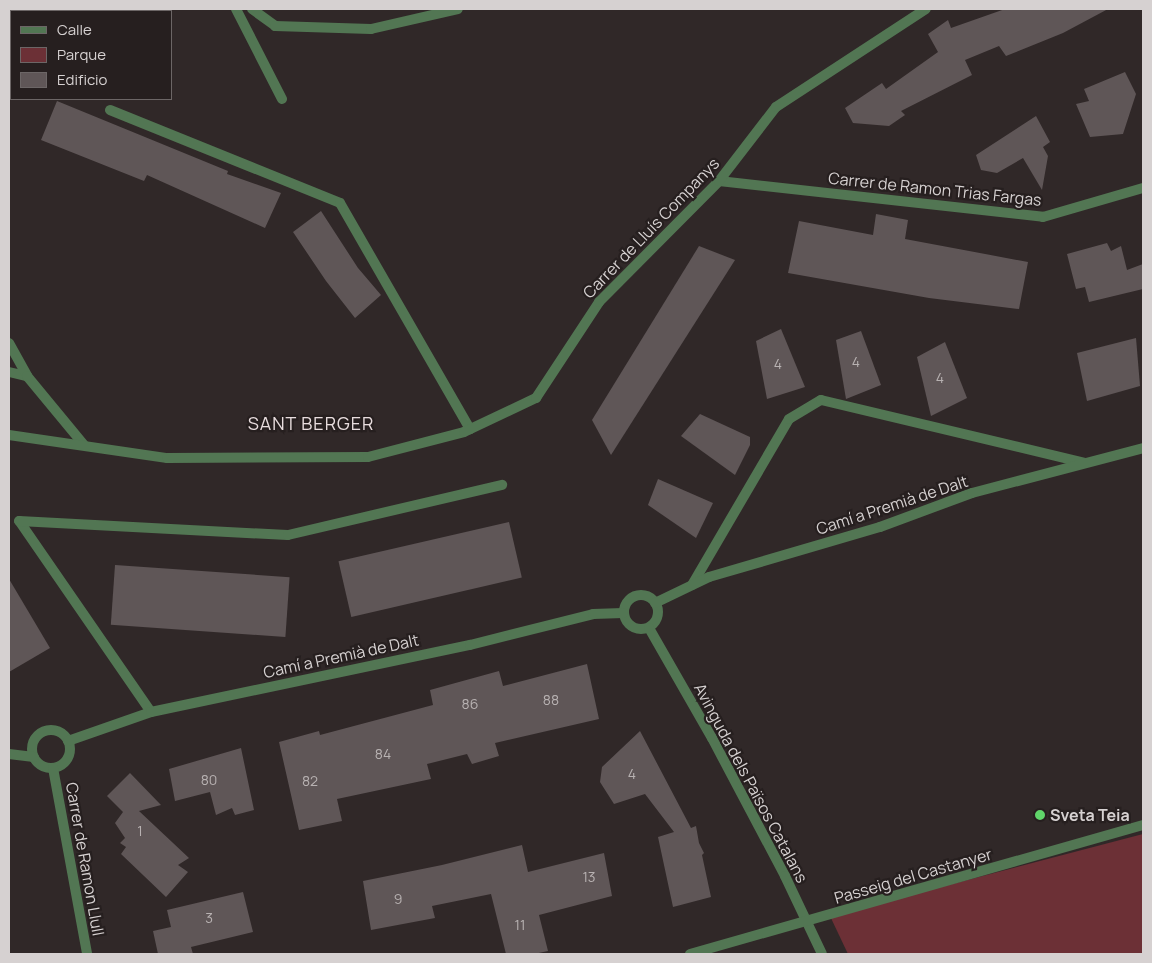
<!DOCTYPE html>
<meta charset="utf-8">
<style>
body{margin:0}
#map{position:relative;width:1152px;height:963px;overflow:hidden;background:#302828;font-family:Manrope,sans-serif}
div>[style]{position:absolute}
.green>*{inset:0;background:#6c3036}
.building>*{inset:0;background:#5f5657;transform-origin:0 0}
.lane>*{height:10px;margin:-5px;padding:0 5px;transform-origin:5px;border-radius:5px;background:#527653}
.street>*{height:10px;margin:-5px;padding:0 5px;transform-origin:5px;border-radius:5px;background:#527653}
.street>.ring{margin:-5px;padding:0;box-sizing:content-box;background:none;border:10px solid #527653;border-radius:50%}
.dots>*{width:14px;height:14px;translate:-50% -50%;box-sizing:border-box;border:2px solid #261f1f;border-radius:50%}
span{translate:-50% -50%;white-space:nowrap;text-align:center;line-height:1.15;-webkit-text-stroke:4.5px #261f1f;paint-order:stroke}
.number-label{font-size:14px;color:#b8b2b2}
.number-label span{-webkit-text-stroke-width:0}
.street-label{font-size:16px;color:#d6d1d1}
.poi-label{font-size:16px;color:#d6d1d1;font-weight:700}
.left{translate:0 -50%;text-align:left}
.neighbourhood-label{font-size:18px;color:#e8ddde;letter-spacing:1px}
.frame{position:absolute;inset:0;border:10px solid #d6d1d1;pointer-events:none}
.legend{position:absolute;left:10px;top:10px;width:162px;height:90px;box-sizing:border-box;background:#261f1f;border:1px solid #6c6666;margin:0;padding:6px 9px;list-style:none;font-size:15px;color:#d6d1d1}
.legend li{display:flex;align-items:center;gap:10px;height:25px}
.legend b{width:25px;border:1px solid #6c6666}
</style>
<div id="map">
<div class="green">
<div style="clip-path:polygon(1143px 834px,1143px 954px,848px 954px,830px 916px)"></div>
</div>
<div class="building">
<div style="clip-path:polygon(1005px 9px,1108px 9px,1063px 33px,1006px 56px,999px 46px,965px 60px,972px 75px,901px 111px,905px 115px,889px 126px,853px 123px,845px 108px,882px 83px,886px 89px,938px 52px,928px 34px,948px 20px,951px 28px)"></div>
<div style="clip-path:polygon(1125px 72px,1136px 94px,1123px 134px,1090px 137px,1076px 104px,1089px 101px,1084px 89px)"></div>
<div style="clip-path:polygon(57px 101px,228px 171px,227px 174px,281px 193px,265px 228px,147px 175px,144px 181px,41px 140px)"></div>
<div style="clip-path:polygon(1036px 116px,1050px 142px,1043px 147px,1048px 156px,1042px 190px,1023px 158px,997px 173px,981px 170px,976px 155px)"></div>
<div style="clip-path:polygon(321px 211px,358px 268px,381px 295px,355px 318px,326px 281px,293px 232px)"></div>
<div style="clip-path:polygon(876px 214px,908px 220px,905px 239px,1028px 262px,1019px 309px,929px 298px,788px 273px,799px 221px,873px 235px)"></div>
<div style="clip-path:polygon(1107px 243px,1111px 251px,1121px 246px,1127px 270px,1143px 264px,1143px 289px,1089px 302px,1085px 287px,1076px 289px,1067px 254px)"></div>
<div style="clip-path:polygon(699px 246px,735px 260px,611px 455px,592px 420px)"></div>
<div style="clip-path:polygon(781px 329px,805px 387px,767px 399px,756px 341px)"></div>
<div style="clip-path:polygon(861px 331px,881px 385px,846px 399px,836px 340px)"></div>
<div style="clip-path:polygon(1136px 338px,1140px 386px,1087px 401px,1077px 353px)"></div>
<div style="clip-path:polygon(945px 342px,967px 398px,931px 416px,917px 357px)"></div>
<div style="clip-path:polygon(700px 414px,750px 437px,750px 445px,735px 475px,681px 436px)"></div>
<div style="clip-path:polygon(658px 479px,713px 503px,696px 538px,648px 505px)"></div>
<div style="left:509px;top:522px;width:57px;height:175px;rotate:77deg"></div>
<div style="left:115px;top:565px;width:175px;height:60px;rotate:4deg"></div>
<div style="clip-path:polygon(9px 579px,50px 648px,9px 672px)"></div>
<div style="clip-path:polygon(587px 664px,599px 719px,495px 743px,499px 756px,472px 764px,467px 754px,427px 764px,431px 779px,337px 799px,342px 821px,299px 830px,279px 742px,319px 731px,320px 735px,433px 705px,430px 690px,499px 671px,503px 686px)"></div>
<div style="clip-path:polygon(640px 731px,691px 828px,696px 826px,699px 843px,704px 853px,702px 855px,711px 897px,673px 907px,658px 837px,674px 832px,645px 794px,614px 804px,600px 782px,602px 767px)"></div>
<div style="clip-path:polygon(241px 748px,254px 810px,235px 815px,232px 808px,216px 815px,210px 792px,175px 801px,169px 769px)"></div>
<div style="clip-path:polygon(130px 773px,161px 805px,139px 811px,189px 858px,178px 865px,188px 872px,166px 897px,121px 854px,126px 847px,120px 843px,125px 838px,115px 823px,123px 812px,107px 796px)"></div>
<div style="clip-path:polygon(522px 845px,528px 872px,604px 853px,612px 896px,539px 915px,548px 951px,534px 954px,506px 954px,491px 894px,432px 906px,435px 918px,371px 930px,363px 881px,442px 865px)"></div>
<div style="clip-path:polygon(243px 892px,253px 932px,191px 947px,193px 954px,158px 954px,153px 931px,171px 927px,167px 910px)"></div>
</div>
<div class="lane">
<div style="left:236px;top:9px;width:101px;rotate:62.9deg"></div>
<div style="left:110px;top:110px;width:248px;rotate:22deg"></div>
<div style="left:340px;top:203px;width:261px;rotate:60.1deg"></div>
<div style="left:9px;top:372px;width:18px;rotate:13deg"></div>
<div style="left:692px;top:585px;width:192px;rotate:-59.7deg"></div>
<div style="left:789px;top:419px;width:37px;rotate:-31deg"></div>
<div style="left:821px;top:400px;width:271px;rotate:13.4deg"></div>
<div style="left:151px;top:712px;width:232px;rotate:-124.6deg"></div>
<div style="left:19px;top:521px;width:269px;rotate:3deg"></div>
<div style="left:288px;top:535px;width:220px;rotate:-13.2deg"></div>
</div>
<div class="street">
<div style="left:252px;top:9px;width:29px;rotate:36deg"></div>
<div style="left:275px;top:26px;width:96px;rotate:1.8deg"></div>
<div style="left:371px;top:29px;width:89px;rotate:-12.9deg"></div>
<div style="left:719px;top:181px;width:326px;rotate:6.3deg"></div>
<div style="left:1043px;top:217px;width:104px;rotate:-16.2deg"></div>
<div style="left:9px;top:343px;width:38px;rotate:61deg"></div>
<div style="left:27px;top:376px;width:89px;rotate:50.4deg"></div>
<div style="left:9px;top:435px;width:160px;rotate:8.3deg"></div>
<div style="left:167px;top:458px;width:201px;rotate:-0.3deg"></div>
<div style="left:368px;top:457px;width:99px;rotate:-14.6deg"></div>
<div style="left:464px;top:432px;width:80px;rotate:-25.3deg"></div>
<div style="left:536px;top:398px;width:115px;rotate:-56.7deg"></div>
<div style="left:599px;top:302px;width:170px;rotate:-45.2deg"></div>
<div style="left:719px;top:181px;width:93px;rotate:-52.4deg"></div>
<div style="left:776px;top:107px;width:179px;rotate:-33.2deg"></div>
<div class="ring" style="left:624px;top:595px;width:24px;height:24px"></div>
<div style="left:655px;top:603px;width:60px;rotate:-25.7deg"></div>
<div style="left:709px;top:577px;width:178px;rotate:-16.3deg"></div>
<div style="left:880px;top:527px;width:98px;rotate:-20.3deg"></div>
<div style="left:972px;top:493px;width:177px;rotate:-14.7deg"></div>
<div style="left:649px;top:628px;width:127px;rotate:60.2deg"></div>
<div style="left:712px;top:738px;width:156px;rotate:62.1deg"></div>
<div style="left:785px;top:876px;width:86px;rotate:64.6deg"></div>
<div class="ring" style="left:32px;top:730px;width:28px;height:28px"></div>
<div style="left:68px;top:741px;width:88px;rotate:-19.3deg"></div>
<div style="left:151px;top:712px;width:326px;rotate:-11.9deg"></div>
<div style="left:470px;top:645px;width:127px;rotate:-14.1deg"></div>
<div style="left:593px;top:614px;width:30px;rotate:-2deg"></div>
<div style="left:9px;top:754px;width:25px;rotate:7deg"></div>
<div style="left:53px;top:768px;width:189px;rotate:79.6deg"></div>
<div style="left:690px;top:954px;width:471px;rotate:-15.9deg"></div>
</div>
<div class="dots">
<div style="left:1040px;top:815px;background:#60d56a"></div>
</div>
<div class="number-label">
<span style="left:856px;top:362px">4</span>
<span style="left:778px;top:364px">4</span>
<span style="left:940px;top:378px">4</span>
<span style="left:551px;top:700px">88</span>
<span style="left:470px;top:704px">86</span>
<span style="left:383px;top:754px">84</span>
<span style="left:632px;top:774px">4</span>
<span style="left:209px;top:780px">80</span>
<span style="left:310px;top:781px">82</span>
<span style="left:140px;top:831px">1</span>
<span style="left:589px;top:877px">13</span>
<span style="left:398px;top:899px">9</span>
<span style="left:209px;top:918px">3</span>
<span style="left:520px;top:925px">11</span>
</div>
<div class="street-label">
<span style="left:935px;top:189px;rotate:6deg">Carrer de Ramon Trias Fargas</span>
<span style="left:651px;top:228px;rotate:-46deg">Carrer de Lluís Companys</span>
<span style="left:892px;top:505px;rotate:-18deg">Camí a Premià de Dalt</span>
<span style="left:341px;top:656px;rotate:-12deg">Camí a Premià de Dalt</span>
<span style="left:751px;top:783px;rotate:62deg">Avinguda dels Països Catalans</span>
<span style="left:85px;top:859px;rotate:80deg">Carrer de Ramon Llull</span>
<span style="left:913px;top:876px;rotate:-16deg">Passeig del Castanyer</span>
</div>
<div class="poi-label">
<span class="left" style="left:1050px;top:815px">Sveta Teia</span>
</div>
<div class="neighbourhood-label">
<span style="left:311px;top:423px">SANT BERGER</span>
</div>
<div class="frame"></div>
<ul class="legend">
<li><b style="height:6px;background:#527653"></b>Calle</li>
<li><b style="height:14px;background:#6c3036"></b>Parque</li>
<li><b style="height:14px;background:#5f5657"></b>Edificio</li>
</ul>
</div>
